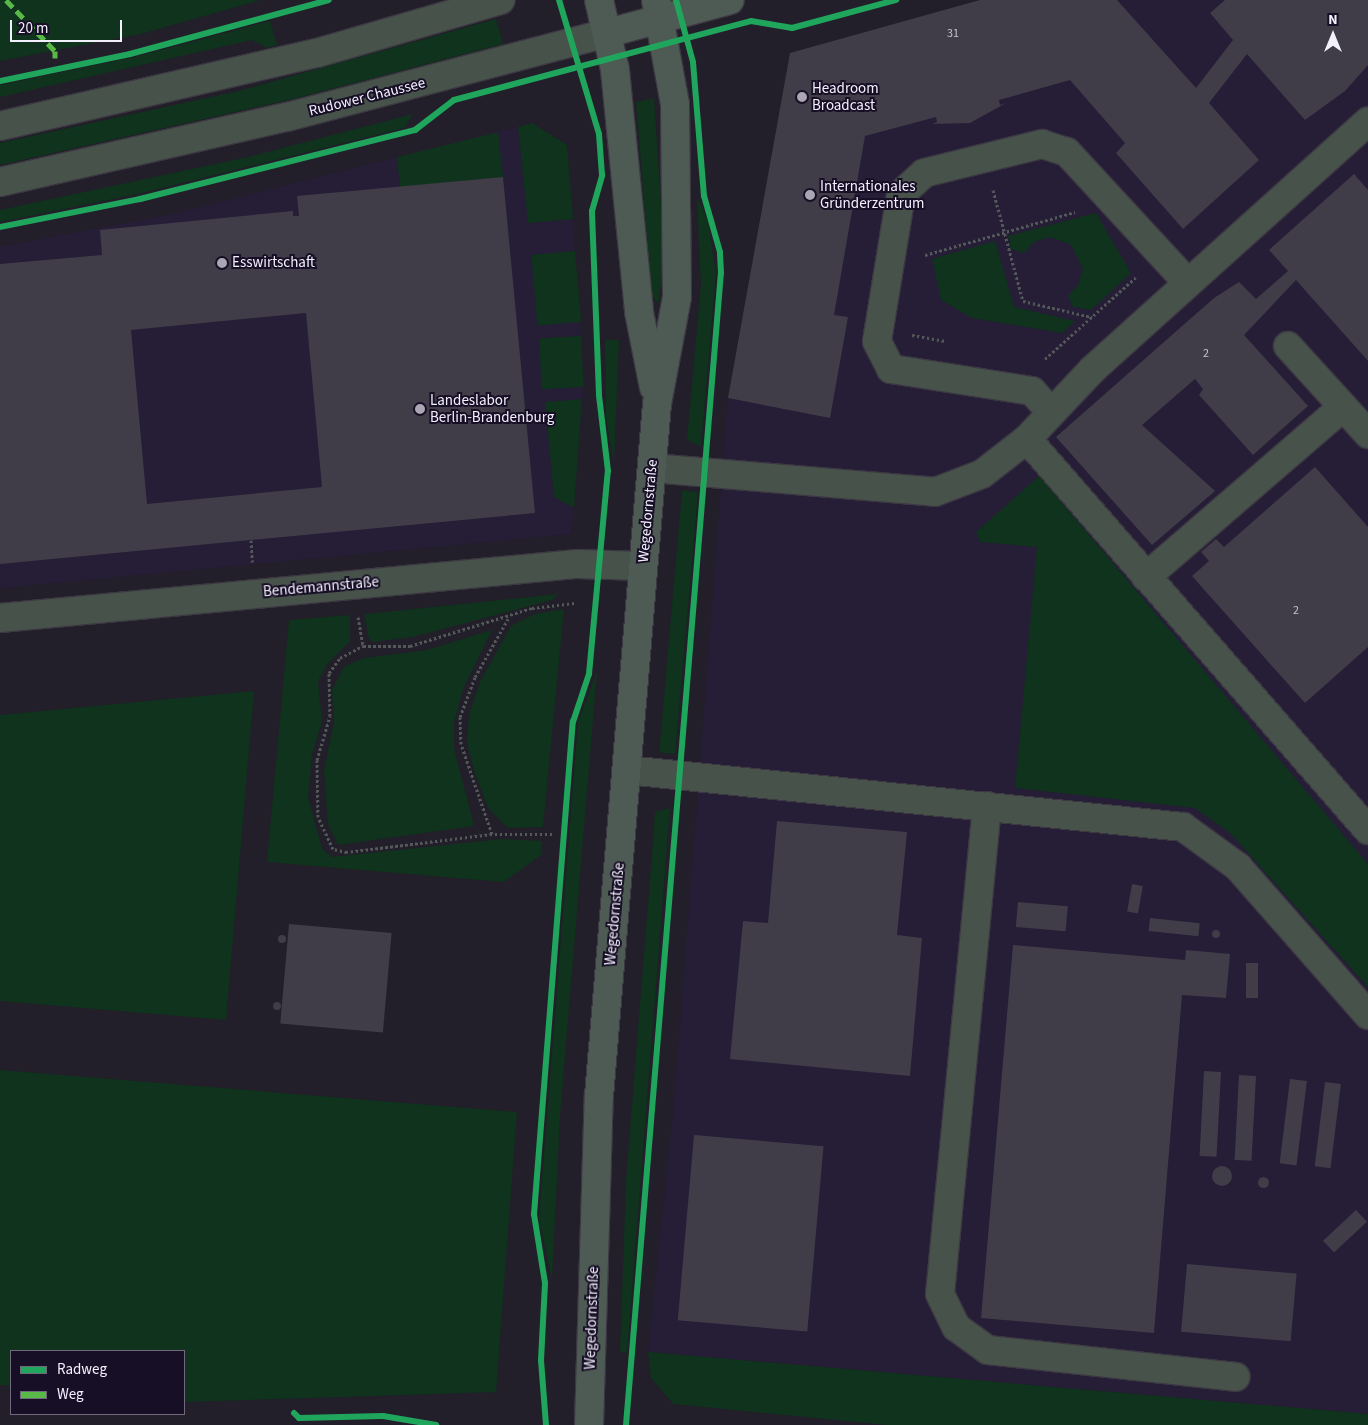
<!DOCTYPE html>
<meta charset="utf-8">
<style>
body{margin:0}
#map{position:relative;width:1368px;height:1425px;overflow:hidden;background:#221e2a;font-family:"Source Sans 3",sans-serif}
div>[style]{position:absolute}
.built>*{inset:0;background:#261d37}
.green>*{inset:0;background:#0f331c;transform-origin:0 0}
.building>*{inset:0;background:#403d48;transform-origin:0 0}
.round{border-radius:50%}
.path>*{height:3px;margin-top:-1.5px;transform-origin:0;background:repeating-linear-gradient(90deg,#535858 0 2.5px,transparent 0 5px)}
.roads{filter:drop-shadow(1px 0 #3c3842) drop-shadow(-1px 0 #3c3842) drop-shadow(0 1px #3c3842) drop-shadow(0 -1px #3c3842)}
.minor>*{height:28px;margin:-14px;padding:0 14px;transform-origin:14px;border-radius:14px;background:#47524b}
.major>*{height:28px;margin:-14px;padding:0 14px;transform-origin:14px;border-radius:14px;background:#4e5b54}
.quiet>*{height:5px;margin-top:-2.5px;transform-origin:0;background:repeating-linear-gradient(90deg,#58b947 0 10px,transparent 0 15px)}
.cycleway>*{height:6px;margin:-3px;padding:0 3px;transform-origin:3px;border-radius:3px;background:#20a55d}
.dots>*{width:14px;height:14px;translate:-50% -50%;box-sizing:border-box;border:2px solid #170f25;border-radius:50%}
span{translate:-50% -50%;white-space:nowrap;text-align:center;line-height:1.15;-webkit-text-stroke:4px #170f25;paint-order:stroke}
.number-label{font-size:12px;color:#c6c3d0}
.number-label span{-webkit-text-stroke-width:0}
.poi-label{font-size:15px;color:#f3f0fd}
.left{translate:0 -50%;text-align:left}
.street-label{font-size:15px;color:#f3f0fd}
.legend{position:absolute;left:10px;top:1350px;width:175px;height:65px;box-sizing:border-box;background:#170f25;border:1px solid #6f697b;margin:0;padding:6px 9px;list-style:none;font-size:15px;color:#f3f0fd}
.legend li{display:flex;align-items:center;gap:10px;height:25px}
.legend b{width:25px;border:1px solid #6f697b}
.north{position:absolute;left:1308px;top:10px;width:50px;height:50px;-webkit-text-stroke:4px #170f25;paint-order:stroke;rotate:0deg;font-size:14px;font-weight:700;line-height:20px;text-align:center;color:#f3f0fd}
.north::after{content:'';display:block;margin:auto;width:18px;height:22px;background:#f3f0fd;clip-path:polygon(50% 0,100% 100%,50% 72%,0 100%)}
.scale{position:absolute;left:10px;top:20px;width:112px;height:22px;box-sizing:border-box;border:2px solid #f3f0fd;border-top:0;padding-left:6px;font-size:15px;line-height:18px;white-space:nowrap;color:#f3f0fd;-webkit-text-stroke:4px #170f25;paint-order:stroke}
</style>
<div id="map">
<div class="built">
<div style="clip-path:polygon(980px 0,1368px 0,1368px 1414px,648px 1352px,674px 1104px,728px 398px,790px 53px)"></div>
<div style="clip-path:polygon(532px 123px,567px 145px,584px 387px,571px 534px,0 588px,0 247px,174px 214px)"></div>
</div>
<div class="green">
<div style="clip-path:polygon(0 0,260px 0,141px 34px,0 61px)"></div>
<div style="clip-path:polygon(496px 19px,503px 44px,297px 98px,0 165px,0 143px,239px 91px)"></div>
<div style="clip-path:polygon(270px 21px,277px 45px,267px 48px,252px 40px,0 97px,0 85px,135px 57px)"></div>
<div style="clip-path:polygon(654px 98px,664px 250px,659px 303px,652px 298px,636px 102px)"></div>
<div style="clip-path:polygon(413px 114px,404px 128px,142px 193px,0 222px,0 210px,248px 157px)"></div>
<div style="clip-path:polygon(532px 123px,567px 145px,573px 219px,528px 223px,518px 127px)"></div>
<div style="clip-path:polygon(498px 132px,503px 177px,400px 187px,397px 157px)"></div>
<div style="clip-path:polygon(697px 196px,708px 221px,716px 272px,701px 446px,687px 440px,701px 285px)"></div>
<div style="clip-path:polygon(1096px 213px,1131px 273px,1091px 310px,1073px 307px,1068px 296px,1078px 285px,1083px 269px,1071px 245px,1050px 237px,1034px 242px,1024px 253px,1011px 249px,1008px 236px)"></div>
<div style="clip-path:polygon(995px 241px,1014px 307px,1075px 321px,1062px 333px,972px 318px,941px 300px,932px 259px)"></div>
<div style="left:575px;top:251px;width:71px;height:44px;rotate:85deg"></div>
<div style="left:581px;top:336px;width:51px;height:42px;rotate:87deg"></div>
<div style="clip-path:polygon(605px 340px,619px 340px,614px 464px,606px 418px)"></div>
<div style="clip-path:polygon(582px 399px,574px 508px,554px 497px,545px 402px)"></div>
<div style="clip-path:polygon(1039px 476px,1368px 864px,1368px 987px,1230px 833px,1195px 808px,1015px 788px,1037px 547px,980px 542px,976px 532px)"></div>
<div style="left:698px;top:492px;width:263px;height:16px;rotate:95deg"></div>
<div style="clip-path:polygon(559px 594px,552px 600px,413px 637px,372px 642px,368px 636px,365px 614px)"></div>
<div style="clip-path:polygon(564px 609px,543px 827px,508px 828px,488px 808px,475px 773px,467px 744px,469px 714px,480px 682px,511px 626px,535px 614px)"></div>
<div style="clip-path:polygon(350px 615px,350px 641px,327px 664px,318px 681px,322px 722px,312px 754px,308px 797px,322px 849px,332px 857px,502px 839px,542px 841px,541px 855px,504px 882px,267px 862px,289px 620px)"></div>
<div style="clip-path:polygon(492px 630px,463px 689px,454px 723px,454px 748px,474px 826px,338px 845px,328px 824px,324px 770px,334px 722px,332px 690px,344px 667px,363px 658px,427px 650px)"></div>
<div style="clip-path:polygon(597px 671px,560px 1116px,552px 1280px,539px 1219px,578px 722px)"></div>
<div style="clip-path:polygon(254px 691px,226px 1020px,0 1001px,0 715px)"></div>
<div style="clip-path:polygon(670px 808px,627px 1353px,620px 1352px,626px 1180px,652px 854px,655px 812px)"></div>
<div style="clip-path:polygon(0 1070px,517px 1112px,496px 1392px,184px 1402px,184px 1351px,11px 1351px,11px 1386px,0 1385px)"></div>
<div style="clip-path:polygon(648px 1352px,1368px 1414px,1368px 1425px,887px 1425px,673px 1404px,651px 1378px)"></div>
</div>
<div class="building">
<div style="clip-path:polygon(980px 0,1117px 0,1196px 88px,1233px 40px,1210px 13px,1225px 0,1368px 0,1368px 65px,1345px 91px,1305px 120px,1247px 54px,1209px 103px,1259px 160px,1183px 229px,1116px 153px,1125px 143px,1070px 80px,999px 100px,1000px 105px,1006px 103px,970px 123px,932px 124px,937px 122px,936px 117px,865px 136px,834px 315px,848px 317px,830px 418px,728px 398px,790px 53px)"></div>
<div style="clip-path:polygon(1354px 174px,1368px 190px,1368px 361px,1296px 280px,1244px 335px,1308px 406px,1253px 455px,1199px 395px,1203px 389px,1195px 379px,1142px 425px,1215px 491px,1152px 545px,1056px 437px,1214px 298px,1239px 282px,1256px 299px,1288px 271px,1269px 250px)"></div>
<div style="clip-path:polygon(evenodd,503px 177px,535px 513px,0 564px,0 264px,102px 255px,100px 230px,293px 211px,293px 216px,299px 216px,297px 196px,503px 177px,306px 313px,322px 487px,147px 504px,131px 330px,306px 313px)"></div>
<div style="clip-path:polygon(1315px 467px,1368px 527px,1368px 647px,1305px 703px,1192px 576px,1209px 561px,1201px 552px,1216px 539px,1224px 547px)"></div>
<div style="clip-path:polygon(777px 821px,907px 832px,897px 935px,922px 938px,910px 1076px,730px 1059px,743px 921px,768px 923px)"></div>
<div style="left:1132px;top:884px;width:11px;height:28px;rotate:10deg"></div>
<div style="left:1018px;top:902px;width:50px;height:25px;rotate:5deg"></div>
<div style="left:1150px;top:918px;width:50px;height:13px;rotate:6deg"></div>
<div style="left:289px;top:924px;width:103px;height:100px;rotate:5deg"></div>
<div class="round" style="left:1212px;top:930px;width:8px;height:8px"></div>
<div class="round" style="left:278px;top:935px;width:8px;height:8px"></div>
<div style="clip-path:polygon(1013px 945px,1185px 960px,1186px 950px,1230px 954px,1226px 998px,1182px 995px,1154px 1333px,981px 1318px)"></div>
<div style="left:1246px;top:963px;width:12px;height:35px"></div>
<div class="round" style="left:273px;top:1002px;width:8px;height:8px"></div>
<div style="left:1204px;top:1071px;width:17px;height:85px;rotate:3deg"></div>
<div style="left:1239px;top:1075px;width:17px;height:85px;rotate:3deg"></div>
<div style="left:1290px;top:1079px;width:17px;height:85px;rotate:7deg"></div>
<div style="left:1325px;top:1082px;width:16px;height:85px;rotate:7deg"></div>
<div style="left:694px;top:1135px;width:130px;height:186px;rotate:5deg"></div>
<div class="round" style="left:1212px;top:1166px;width:20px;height:20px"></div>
<div class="round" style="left:1257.5px;top:1176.5px;width:11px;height:11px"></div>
<div style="left:1356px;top:1210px;width:16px;height:45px;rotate:47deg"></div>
<div style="left:1187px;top:1264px;width:110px;height:68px;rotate:5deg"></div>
</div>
<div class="path">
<div style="left:993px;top:190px;width:115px;rotate:74.9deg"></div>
<div style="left:1023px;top:301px;width:71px;rotate:13.1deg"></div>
<div style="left:925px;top:255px;width:156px;rotate:-16deg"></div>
<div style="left:912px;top:335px;width:34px;rotate:10deg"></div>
<div style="left:1045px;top:359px;width:122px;rotate:-42deg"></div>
<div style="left:251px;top:540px;width:22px;rotate:87deg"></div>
<div style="left:358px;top:617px;width:29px;rotate:80deg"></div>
<div style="left:492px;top:834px;width:95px;rotate:-109deg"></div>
<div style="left:461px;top:744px;width:27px;rotate:-92deg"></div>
<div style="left:460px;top:717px;width:43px;rotate:-69.4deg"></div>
<div style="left:475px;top:677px;width:67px;rotate:-60.4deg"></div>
<div style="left:552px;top:834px;width:60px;rotate:180deg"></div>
<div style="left:492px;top:834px;width:146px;rotate:172.9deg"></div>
<div style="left:347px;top:852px;width:14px;rotate:-168deg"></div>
<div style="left:333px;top:849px;width:35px;rotate:-115deg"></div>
<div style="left:318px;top:817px;width:57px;rotate:-91deg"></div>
<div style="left:317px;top:760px;width:46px;rotate:-73.5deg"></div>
<div style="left:330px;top:716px;width:43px;rotate:-91.3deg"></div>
<div style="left:329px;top:673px;width:19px;rotate:-54deg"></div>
<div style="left:340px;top:658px;width:26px;rotate:-28deg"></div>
<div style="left:363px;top:646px;width:47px"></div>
<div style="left:410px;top:646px;width:128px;rotate:-17.3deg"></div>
<div style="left:532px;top:608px;width:43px;rotate:-6.6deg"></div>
</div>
<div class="roads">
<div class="minor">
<div style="left:0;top:126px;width:325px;rotate:-13deg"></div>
<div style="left:317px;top:53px;width:191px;rotate:-16.1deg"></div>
<div style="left:0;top:182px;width:294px;rotate:-12.8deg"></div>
<div style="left:287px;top:117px;width:332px;rotate:-14.7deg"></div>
<div style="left:1288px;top:346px;width:119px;rotate:47.7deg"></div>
<div style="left:1050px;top:411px;width:27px;rotate:-132deg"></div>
<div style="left:1032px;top:391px;width:143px;rotate:-171.1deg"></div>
<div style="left:891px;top:369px;width:31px;rotate:-117deg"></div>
<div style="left:877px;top:341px;width:149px;rotate:-80.7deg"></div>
<div style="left:901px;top:194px;width:31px;rotate:-42deg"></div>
<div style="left:924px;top:173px;width:122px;rotate:-13.8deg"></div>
<div style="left:1042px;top:144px;width:26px;rotate:18deg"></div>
<div style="left:1067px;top:152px;width:178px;rotate:47.3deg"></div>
<div style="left:1027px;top:439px;width:519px;rotate:48.91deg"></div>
<div style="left:652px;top:468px;width:284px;rotate:4.8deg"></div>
<div style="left:935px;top:492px;width:50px;rotate:-21deg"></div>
<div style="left:982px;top:474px;width:57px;rotate:-37.9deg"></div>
<div style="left:1027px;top:439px;width:96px;rotate:-46.7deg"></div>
<div style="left:1093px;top:369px;width:370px;rotate:-42deg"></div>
<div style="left:1146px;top:577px;width:260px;rotate:-40.8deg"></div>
<div style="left:0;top:618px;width:580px;rotate:-5.35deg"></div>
<div style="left:577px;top:564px;width:66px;rotate:1.7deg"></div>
<div style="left:627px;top:770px;width:559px;rotate:5.85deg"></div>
<div style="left:1183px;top:827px;width:68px;rotate:36deg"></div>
<div style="left:1238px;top:867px;width:197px;rotate:48.7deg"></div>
<div style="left:987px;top:806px;width:490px;rotate:95.5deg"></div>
<div style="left:940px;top:1294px;width:37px;rotate:64deg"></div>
<div style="left:956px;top:1327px;width:39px;rotate:36deg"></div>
<div style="left:988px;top:1350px;width:249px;rotate:6.2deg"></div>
</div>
<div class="major">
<div style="left:599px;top:0;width:72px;rotate:77.1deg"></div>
<div style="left:615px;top:70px;width:243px;rotate:84.3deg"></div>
<div style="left:639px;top:312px;width:77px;rotate:78.8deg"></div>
<div style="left:608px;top:33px;width:126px;rotate:-15.1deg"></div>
<div style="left:589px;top:1425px;width:329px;rotate:-88.3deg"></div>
<div style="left:599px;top:1096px;width:694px;rotate:-85.21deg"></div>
<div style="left:657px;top:404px;width:109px;rotate:-79.4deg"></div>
<div style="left:677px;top:297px;width:193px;rotate:-90.6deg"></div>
<div style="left:675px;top:104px;width:106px;rotate:-100.4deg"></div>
</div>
</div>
<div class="quiet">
<div style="left:6px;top:0;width:71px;rotate:46.1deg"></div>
<div style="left:55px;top:51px;width:7px;rotate:90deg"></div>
</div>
<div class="cycleway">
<div style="left:0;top:81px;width:133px;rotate:-11.7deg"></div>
<div style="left:130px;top:54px;width:206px;rotate:-15.2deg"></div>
<div style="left:0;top:227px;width:143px;rotate:-11.3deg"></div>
<div style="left:140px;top:199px;width:284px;rotate:-14.1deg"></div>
<div style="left:415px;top:130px;width:49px;rotate:-37.6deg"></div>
<div style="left:454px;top:100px;width:307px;rotate:-14.9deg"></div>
<div style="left:751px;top:21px;width:42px;rotate:9.7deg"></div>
<div style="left:792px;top:28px;width:108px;rotate:-15.1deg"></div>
<div style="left:294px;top:1413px;width:7px;rotate:45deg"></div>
<div style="left:299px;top:1418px;width:84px;rotate:-1.4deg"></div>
<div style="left:383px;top:1416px;width:54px;rotate:9.6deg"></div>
<div style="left:546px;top:1425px;width:65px;rotate:-94.4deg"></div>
<div style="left:541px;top:1360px;width:77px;rotate:-87deg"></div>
<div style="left:545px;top:1283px;width:70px;rotate:-99.1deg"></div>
<div style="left:534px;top:1214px;width:494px;rotate:-85.5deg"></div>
<div style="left:573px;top:722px;width:51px;rotate:-71.6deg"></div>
<div style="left:589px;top:674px;width:204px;rotate:-84.7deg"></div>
<div style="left:608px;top:471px;width:77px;rotate:-96.8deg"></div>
<div style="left:599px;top:395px;width:184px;rotate:-92.2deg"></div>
<div style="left:592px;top:211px;width:37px;rotate:-74deg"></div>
<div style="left:602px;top:175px;width:41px;rotate:-94.2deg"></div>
<div style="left:599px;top:134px;width:140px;rotate:-106.6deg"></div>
<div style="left:626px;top:1425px;width:1156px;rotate:-85.29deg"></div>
<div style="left:721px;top:273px;width:21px;rotate:-93deg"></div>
<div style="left:720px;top:252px;width:58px;rotate:-105.9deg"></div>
<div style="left:704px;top:196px;width:134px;rotate:-94.7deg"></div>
<div style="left:693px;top:62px;width:64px;rotate:-105.3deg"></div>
</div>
<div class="dots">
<div style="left:802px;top:97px;background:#aaa6b3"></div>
<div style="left:810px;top:195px;background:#aaa6b3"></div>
<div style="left:222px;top:263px;background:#aaa6b3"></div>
<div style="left:420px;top:409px;background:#aaa6b3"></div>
</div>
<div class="number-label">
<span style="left:953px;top:34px">31</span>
<span style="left:1206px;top:354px">2</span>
<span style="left:1296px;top:611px">2</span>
</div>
<div class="poi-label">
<span class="left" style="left:812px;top:97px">Headroom<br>Broadcast</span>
<span class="left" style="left:820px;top:195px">Internationales<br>Gründerzentrum</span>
<span class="left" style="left:232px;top:263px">Esswirtschaft</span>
<span class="left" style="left:430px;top:409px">Landeslabor<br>Berlin-Brandenburg</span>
</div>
<div class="street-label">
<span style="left:367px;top:97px;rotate:-14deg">Rudower Chaussee</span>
<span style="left:648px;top:511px;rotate:-85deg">Wegedornstraße</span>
<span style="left:321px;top:587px;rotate:-5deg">Bendemannstraße</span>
<span style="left:615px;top:914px;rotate:-85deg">Wegedornstraße</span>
<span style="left:592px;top:1318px;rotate:-88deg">Wegedornstraße</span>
</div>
<ul class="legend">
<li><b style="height:6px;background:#20a55d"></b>Radweg</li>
<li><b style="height:6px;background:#58b947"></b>Weg</li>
</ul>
<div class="north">N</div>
<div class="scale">20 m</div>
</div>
